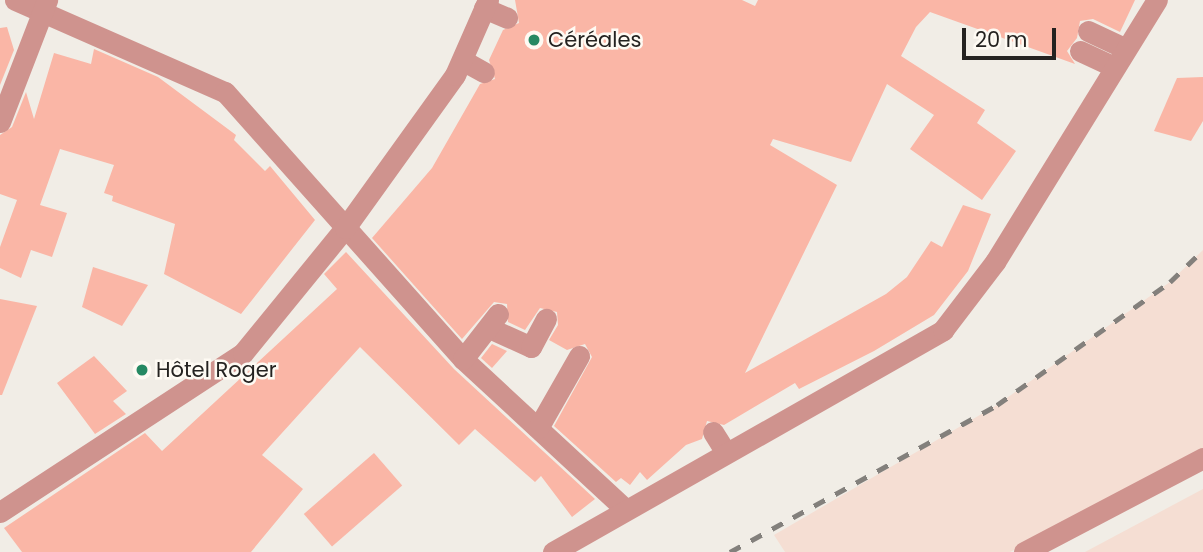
<!DOCTYPE html>
<meta charset="utf-8">
<style>
body{margin:0}
#map{position:relative;width:1203px;height:552px;overflow:hidden;background:#f1ede6;font-family:Poppins,sans-serif}
div>[style]{position:absolute}
.commercial>*{inset:0;background:#f5ded3}
.building>*{inset:0;background:#fab6a6;transform-origin:0 0}
.minor>*{height:21px;margin:-10.5px;padding:0 10.5px;transform-origin:10.5px;border-radius:10.5px;background:#cf938e}
.rail>*{height:5px;margin-top:-2.5px;transform-origin:0;background:repeating-linear-gradient(90deg,#83807c 0 12px,transparent 0 24px)}
.dots>*{width:19px;height:19px;translate:-50% -50%;box-sizing:border-box;border:4px solid #fefaf3;border-radius:50%}
span{translate:-50% -50%;white-space:nowrap;text-align:center;line-height:1.15;-webkit-text-stroke:5px #fefaf3;paint-order:stroke}
.poi-label{font-size:21px;color:#242220}
.left{translate:0 -50%;text-align:left}
.scale{position:absolute;left:962px;top:28px;width:94px;height:32px;box-sizing:border-box;border:4px solid #242220;border-top:0;padding-left:9px;font-size:21px;line-height:24px;white-space:nowrap;color:#242220;-webkit-text-stroke:5px #fefaf3;paint-order:stroke}
</style>
<div id="map">
<div class="commercial">
<div style="clip-path:polygon(1203px 250px,1203px 450px,1010px 552px,785px 552px,774px 535px,997px 405px,1170px 282px)"></div>
<div style="clip-path:polygon(1203px 489px,1203px 552px,1085px 552px)"></div>
</div>
<div class="building">
<div style="clip-path:polygon(515px 0,742px 0,755px 6px,758px 0,1135px 0,1120px 32px,1093px 19px,1080px 21px,1077px 38px,1067px 51px,1075px 64px,930px 12px,916px 27px,901px 56px,985px 110px,977px 123px,1016px 151px,982px 200px,910px 149px,934px 115px,887px 84px,851px 162px,773px 139px,770px 145px,837px 185px,745px 373px,886px 294px,907px 277px,931px 241px,942px 247px,963px 205px,991px 214px,968px 271px,934px 315px,874px 351px,799px 389px,795px 383px,724px 425px,707px 421px,702px 439px,686px 445px,647px 480px,640px 472px,630px 485px,621px 478px,616px 482px,554px 426px,592px 357px,585px 344px,567px 350px,549px 340px,558px 325px,557px 312px,540px 308px,525px 330px,508px 322px,507px 304px,494px 302px,462px 339px,372px 238px,432px 168px,480px 84px,495px 79px,489px 60px,503px 30px,519px 23px)"></div>
<div style="clip-path:polygon(7px 27px,14px 50px,0 85px,0 28px)"></div>
<div style="clip-path:polygon(94px 49px,158px 77px,236px 135px,234px 140px,265px 171px,270px 166px,315px 220px,241px 314px,164px 274px,175px 224px,112px 201px,113px 196px,104px 193px,114px 165px,60px 149px,40px 205px,67px 213px,52px 257px,31px 250px,21px 278px,0 268px,0 247px,17px 200px,0 194px,0 135px,12px 127px,26px 92px,34px 119px,54px 53px,91px 64px)"></div>
<div style="clip-path:polygon(1203px 77px,1203px 121px,1191px 141px,1154px 131px,1177px 78px)"></div>
<div style="clip-path:polygon(346px 252px,454px 369px,595px 499px,572px 517px,541px 476px,535px 482px,475px 429px,459px 445px,360px 347px,262px 455px,303px 489px,251px 552px,22px 552px,4px 528px,145px 433px,162px 451px,337px 289px,324px 274px)"></div>
<div style="clip-path:polygon(93px 267px,148px 285px,122px 326px,82px 307px)"></div>
<div style="clip-path:polygon(0 299px,37px 306px,2px 395px,0 395px)"></div>
<div style="clip-path:polygon(492px 344px,507px 351px,492px 368px,481px 358px)"></div>
<div style="clip-path:polygon(94px 356px,127px 391px,113px 401px,126px 414px,95px 434px,57px 383px)"></div>
<div style="left:374px;top:453px;width:43px;height:93px;rotate:49deg"></div>
</div>
<div class="minor">
<div style="left:15px;top:0;width:229px;rotate:23.7deg"></div>
<div style="left:225px;top:92px;width:358px;rotate:48.3deg"></div>
<div style="left:463px;top:359px;width:219px;rotate:42.8deg"></div>
<div style="left:484px;top:8px;width:25px;rotate:23deg"></div>
<div style="left:1088px;top:31px;width:40px;rotate:25deg"></div>
<div style="left:1080px;top:51px;width:35px;rotate:25deg"></div>
<div style="left:462px;top:60px;width:25px;rotate:29deg"></div>
<div style="left:0;top:122px;width:131px;rotate:-68.9deg"></div>
<div style="left:489px;top:328px;width:46px;rotate:24.3deg"></div>
<div style="left:531px;top:347px;width:32px;rotate:-62deg"></div>
<div style="left:463px;top:359px;width:57px;rotate:-52.1deg"></div>
<div style="left:538px;top:428px;width:83px;rotate:-60.3deg"></div>
<div style="left:713px;top:432px;width:22px;rotate:58deg"></div>
<div style="left:0;top:512px;width:290px;rotate:-33.2deg"></div>
<div style="left:243px;top:353px;width:161px;rotate:-50.8deg"></div>
<div style="left:345px;top:228px;width:188px;rotate:-54.3deg"></div>
<div style="left:455px;top:75px;width:82px;rotate:-66.3deg"></div>
<div style="left:553px;top:552px;width:449px;rotate:-29.6deg"></div>
<div style="left:943px;top:330px;width:86px;rotate:-52.6deg"></div>
<div style="left:995px;top:262px;width:308px;rotate:-58.3deg"></div>
<div style="left:1024px;top:552px;width:202px;rotate:-27.7deg"></div>
</div>
<div class="rail">
<div style="left:730px;top:552px;width:305px;rotate:-28.8deg"></div>
<div style="left:997px;top:405px;width:212px;rotate:-35.4deg"></div>
<div style="left:1170px;top:282px;width:46px;rotate:-44.1deg"></div>
</div>
<div class="dots">
<div style="left:534px;top:40px;background:#268963"></div>
<div style="left:142px;top:370px;background:#268963"></div>
</div>
<div class="poi-label">
<span class="left" style="left:548px;top:40px">Céréales</span>
<span class="left" style="left:156px;top:370px">Hôtel Roger</span>
</div>
<div class="scale">20 m</div>
</div>
